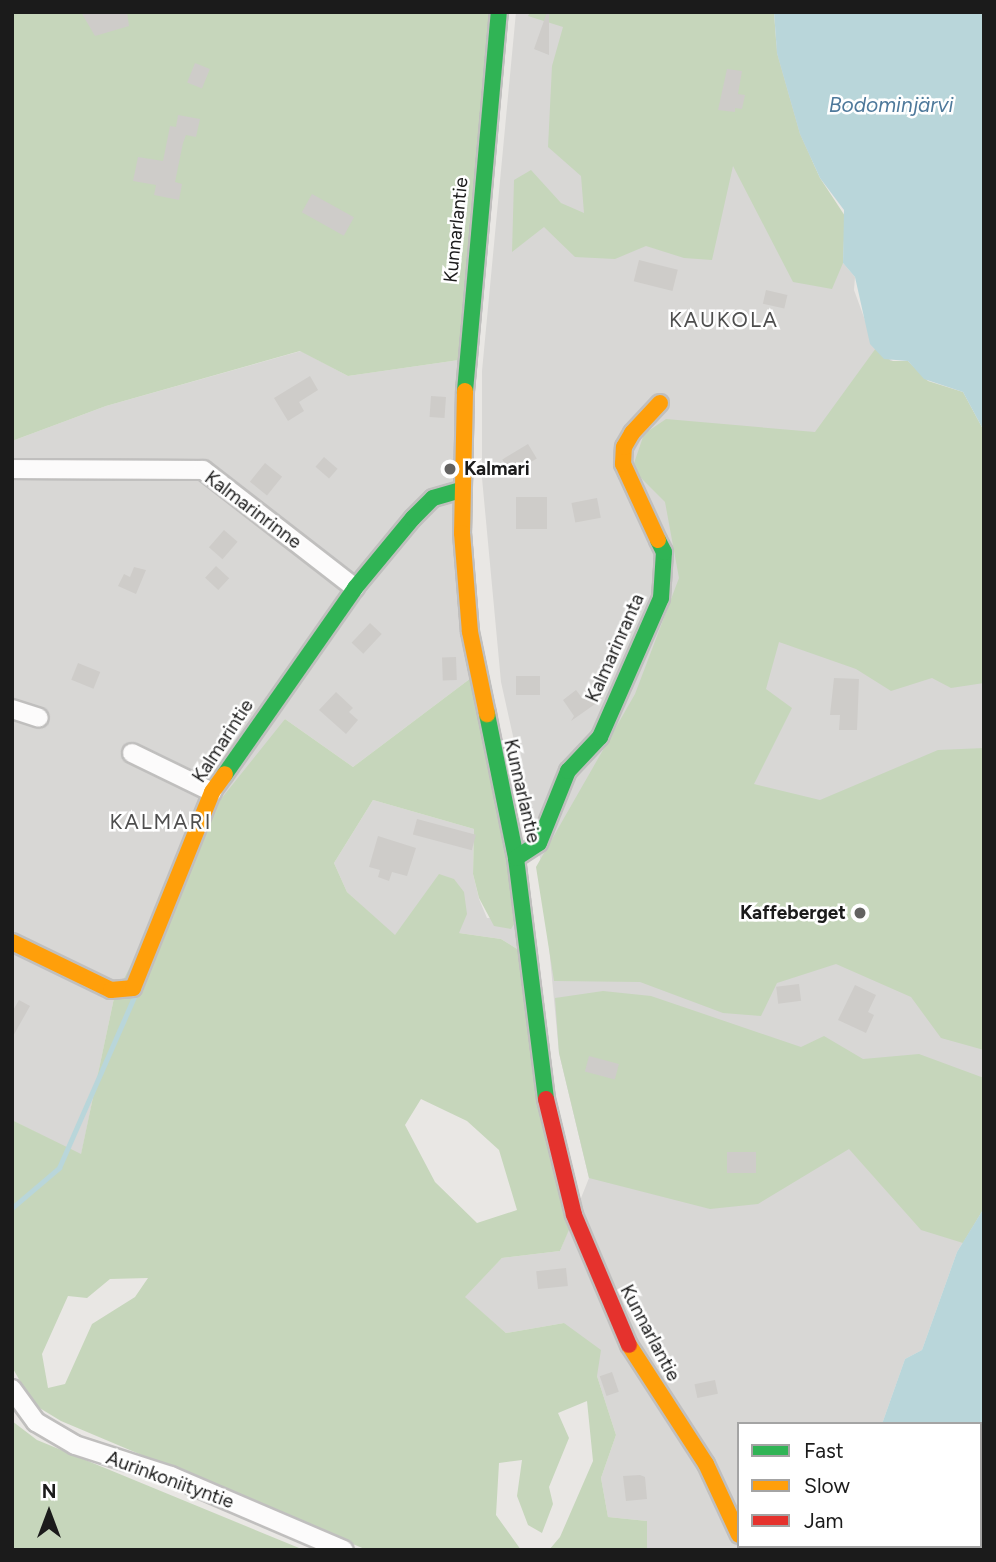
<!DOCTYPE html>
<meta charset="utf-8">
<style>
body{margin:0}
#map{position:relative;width:996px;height:1562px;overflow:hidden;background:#e9e7e4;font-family:Figtree,sans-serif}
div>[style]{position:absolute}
.residential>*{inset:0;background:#d8d7d5}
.forest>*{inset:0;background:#c6d6bb}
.water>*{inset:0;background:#b9d6da}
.stream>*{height:4.5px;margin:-2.25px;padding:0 2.25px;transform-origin:2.25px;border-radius:2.25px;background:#b9d6da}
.building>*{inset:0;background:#ceccc9;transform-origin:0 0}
.roads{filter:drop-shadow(2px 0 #c0bfbe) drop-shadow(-2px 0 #c0bfbe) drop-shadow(0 2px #c0bfbe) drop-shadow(0 -2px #c0bfbe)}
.street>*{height:18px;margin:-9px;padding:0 9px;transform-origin:9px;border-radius:9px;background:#fcfbfb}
.fast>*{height:16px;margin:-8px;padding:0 8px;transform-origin:8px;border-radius:8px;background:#30b455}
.slow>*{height:16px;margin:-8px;padding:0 8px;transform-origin:8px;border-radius:8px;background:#ff9f0a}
.jam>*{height:16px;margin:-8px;padding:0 8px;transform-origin:8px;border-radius:8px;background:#e5322d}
.dots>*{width:19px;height:19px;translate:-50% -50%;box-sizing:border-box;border:4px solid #fff;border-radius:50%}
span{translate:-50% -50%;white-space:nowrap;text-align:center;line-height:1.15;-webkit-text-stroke:5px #fff;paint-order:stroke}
.street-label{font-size:19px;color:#1b1b1b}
.poi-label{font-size:19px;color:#1b1b1b;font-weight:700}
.left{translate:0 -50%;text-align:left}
.right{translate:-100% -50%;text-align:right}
.water-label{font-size:21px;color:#4e799b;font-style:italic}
.neighbourhood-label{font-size:21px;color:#4e4e4e;letter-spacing:2px}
.frame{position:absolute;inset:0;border:14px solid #1b1b1b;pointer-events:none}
.legend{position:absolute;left:737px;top:1422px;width:245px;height:126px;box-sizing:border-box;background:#fff;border:2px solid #a4a4a4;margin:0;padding:9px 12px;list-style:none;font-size:21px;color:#1b1b1b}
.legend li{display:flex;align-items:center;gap:14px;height:35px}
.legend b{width:35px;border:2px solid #a4a4a4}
.north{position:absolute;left:14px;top:1478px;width:70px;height:70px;-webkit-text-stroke:5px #fff;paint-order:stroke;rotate:0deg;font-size:19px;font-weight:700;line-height:28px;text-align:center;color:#1b1b1b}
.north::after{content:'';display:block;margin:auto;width:24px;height:32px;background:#1b1b1b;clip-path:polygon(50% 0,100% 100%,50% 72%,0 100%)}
</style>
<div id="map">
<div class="residential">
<div style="clip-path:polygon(516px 12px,774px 12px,773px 33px,843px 263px,855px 277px,854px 290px,869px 331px,880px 351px,984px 431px,984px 1208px,957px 1252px,922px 1350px,905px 1359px,882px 1424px,739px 1424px,739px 1546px,849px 1546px,848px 1550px,647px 1550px,647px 1521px,608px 1517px,601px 1478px,616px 1435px,597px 1376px,564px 1323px,506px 1333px,464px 1297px,502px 1258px,560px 1251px,589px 1178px,559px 1053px,541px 862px,501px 682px,482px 478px,482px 371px)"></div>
<div style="clip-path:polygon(301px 351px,348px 376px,459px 360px,471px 678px,353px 767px,285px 719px,114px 998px,81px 1155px,12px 1120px,12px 441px,106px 406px)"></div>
<div style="clip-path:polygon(373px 800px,474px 829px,473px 874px,479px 899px,487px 918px,518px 918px,522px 952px,501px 939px,459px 933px,395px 936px,347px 892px,334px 863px)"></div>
</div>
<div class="forest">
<div style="clip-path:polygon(12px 12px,493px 12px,459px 360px,348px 376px,300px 351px,106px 406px,12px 441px)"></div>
<div style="clip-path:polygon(530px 12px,774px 12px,777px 53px,800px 134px,820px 178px,845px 216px,843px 263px,832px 289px,793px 282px,733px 166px,712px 260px,684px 258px,646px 246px,615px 259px,575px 257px,544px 227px,512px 252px,514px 180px,531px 170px,561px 203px,584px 213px,581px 176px,548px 147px,552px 66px,563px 27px,528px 16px)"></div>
<div style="clip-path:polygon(876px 348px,891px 361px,908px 361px,928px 381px,963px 392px,984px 431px,984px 683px,951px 688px,932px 678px,891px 691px,856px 669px,779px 642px,766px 689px,792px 708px,754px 784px,820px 800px,938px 750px,984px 748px,984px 1050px,941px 1038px,911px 997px,836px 964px,777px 983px,761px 1016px,723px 1013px,640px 982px,554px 981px,536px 867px,635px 694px,679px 578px,665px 502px,632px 469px,644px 434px,666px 419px,815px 432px)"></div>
<div style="clip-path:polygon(evenodd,471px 678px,518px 918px,511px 929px,494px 926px,479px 898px,473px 874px,474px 829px,373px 800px,334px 863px,347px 892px,395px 935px,439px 874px,454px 879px,464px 892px,467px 914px,459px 933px,501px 939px,522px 952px,571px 1225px,560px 1251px,502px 1258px,465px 1297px,506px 1333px,564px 1323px,601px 1350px,597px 1376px,616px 1435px,601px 1478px,608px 1517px,647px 1521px,647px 1550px,549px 1550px,560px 1537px,593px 1461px,587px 1401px,558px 1413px,569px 1438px,549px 1487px,553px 1504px,542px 1533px,528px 1525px,517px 1496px,522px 1460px,499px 1463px,496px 1515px,521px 1550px,367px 1550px,61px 1421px,33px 1404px,12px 1367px,12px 1120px,81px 1154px,114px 998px,209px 814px,285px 719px,353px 767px,471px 678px,421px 1099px,467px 1121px,499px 1150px,517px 1210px,477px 1223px,435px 1182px,405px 1125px,421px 1099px,471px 678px,148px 1278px,135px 1297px,92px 1324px,65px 1384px,48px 1388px,42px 1354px,68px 1296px,87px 1298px,110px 1279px,148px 1278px)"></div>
<div style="clip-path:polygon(603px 991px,651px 996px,801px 1047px,824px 1036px,863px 1059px,919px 1054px,984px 1078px,984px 1208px,963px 1243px,921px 1230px,849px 1149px,758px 1204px,710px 1209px,589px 1178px,559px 1053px,555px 998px)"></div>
<div style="clip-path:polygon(12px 1421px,37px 1440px,304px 1550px,12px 1550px)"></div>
</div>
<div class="water">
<div style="clip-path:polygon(774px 12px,984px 12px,984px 431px,963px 392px,924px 379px,908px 361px,884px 359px,870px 344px,855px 277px,843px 263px,844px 210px,820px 178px,800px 134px,777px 53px)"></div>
<div style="clip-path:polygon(984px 1208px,984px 1550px,848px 1550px,980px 1546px,980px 1424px,882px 1424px,905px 1359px,922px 1350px,957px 1252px)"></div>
</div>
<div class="stream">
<div style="left:12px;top:1208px;width:62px;rotate:-40.4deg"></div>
<div style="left:59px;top:1168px;width:189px;rotate:-66.3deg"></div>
</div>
<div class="building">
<div style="clip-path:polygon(81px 12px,127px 12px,129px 26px,95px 36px)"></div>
<div style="clip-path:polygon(547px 12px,549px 12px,549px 55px,534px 49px)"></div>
<div style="left:195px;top:63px;width:16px;height:21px;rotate:22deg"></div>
<div style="clip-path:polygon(727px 69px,742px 71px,738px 94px,745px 95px,742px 109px,735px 108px,735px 112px,718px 110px)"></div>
<div style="clip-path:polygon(178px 115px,200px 119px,196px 137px,186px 135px,183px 143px,175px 182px,182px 184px,179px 200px,154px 195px,156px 185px,133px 181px,138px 157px,163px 161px,170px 126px,176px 127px)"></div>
<div style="left:312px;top:194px;width:48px;height:21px;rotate:29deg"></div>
<div style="left:639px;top:260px;width:40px;height:22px;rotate:14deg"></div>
<div style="left:766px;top:290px;width:22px;height:14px;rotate:13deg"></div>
<div style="clip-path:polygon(310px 376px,318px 390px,299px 402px,304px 411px,288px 421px,274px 398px)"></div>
<div style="left:431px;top:396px;width:15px;height:21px;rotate:4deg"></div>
<div style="left:528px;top:444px;width:17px;height:30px;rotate:59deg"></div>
<div style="left:324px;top:457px;width:18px;height:13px;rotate:41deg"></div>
<div style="left:265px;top:463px;width:22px;height:24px;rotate:39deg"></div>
<div style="left:516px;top:497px;width:31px;height:32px"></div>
<div style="left:597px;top:498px;width:20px;height:26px;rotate:79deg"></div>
<div style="left:224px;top:530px;width:18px;height:23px;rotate:41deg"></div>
<div style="left:216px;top:566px;width:18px;height:16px;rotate:43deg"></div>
<div style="clip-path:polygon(134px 567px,146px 570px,136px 594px,118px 586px,124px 574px,130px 577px)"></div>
<div style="left:370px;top:623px;width:16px;height:27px;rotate:43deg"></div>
<div style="left:456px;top:657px;width:23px;height:14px;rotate:88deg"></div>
<div style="left:78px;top:663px;width:24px;height:18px;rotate:22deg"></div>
<div style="left:516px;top:676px;width:24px;height:19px"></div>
<div style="clip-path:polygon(834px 678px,859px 679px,857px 730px,839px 730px,840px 715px,830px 715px)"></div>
<div style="clip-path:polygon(594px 679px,606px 685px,598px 702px,571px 721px,574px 716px,563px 700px,576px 690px,583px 699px)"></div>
<div style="clip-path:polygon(336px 692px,353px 708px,349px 712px,358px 720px,346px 734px,319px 710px)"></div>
<div style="left:417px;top:819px;width:61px;height:16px;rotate:15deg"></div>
<div style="clip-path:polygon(378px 836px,416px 848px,407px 876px,392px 872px,389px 881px,378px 877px,380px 870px,369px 867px)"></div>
<div style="left:799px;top:984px;width:17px;height:23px;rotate:83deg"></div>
<div style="clip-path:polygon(855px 985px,876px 995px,868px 1012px,874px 1015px,866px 1033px,838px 1020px)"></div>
<div style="clip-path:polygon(19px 1000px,30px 1006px,12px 1038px,12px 1012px)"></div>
<div style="left:589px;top:1056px;width:31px;height:16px;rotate:15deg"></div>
<div style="left:727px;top:1152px;width:29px;height:21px"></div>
<div style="left:566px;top:1268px;width:18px;height:30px;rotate:84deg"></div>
<div style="left:612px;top:1372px;width:21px;height:13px;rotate:71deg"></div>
<div style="left:715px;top:1380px;width:14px;height:21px;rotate:78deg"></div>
<div style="clip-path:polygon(640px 1475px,645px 1477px,647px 1499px,626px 1501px,623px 1476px)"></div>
</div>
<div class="roads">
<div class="street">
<div style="left:12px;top:469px;width:191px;rotate:0.3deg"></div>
<div style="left:203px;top:470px;width:192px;rotate:37.8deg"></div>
<div style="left:12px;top:709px;width:28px;rotate:18deg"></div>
<div style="left:132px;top:753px;width:89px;rotate:26deg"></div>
<div style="left:12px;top:1389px;width:41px;rotate:54deg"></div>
<div style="left:36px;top:1422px;width:45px;rotate:30.5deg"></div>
<div style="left:75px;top:1445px;width:101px;rotate:17.9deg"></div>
<div style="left:171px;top:1476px;width:188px;rotate:23.2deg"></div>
</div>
<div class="fast">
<div style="left:465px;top:391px;width:381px;rotate:-84.9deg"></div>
<div style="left:487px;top:714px;width:147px;rotate:78.6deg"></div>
<div style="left:516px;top:858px;width:243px;rotate:82.9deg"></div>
<div style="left:225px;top:774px;width:227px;rotate:-55deg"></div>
<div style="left:355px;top:588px;width:91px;rotate:-50.4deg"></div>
<div style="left:413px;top:518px;width:28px;rotate:-45deg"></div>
<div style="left:433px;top:498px;width:29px;rotate:-16deg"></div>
<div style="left:516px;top:858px;width:27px;rotate:-33deg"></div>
<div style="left:539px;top:843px;width:78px;rotate:-68.1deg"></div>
<div style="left:568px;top:771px;width:47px;rotate:-46.7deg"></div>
<div style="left:600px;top:737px;width:152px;rotate:-66.3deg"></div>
<div style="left:661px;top:598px;width:46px;rotate:-86.3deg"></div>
<div style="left:664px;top:552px;width:13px;rotate:-117deg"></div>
</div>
<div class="slow">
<div style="left:465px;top:391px;width:142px;rotate:91.2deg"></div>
<div style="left:462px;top:533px;width:99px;rotate:85.4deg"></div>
<div style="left:470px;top:632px;width:84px;rotate:78.3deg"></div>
<div style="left:658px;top:540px;width:84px;rotate:-114.7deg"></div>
<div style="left:623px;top:464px;width:17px;rotate:-87deg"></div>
<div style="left:624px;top:447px;width:16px;rotate:-60deg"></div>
<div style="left:632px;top:433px;width:41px;rotate:-47deg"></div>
<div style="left:12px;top:942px;width:110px;rotate:25.9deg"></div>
<div style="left:111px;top:990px;width:22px;rotate:-5deg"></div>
<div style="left:133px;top:988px;width:211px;rotate:-68deg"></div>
<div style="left:212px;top:792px;width:22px;rotate:-54deg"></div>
<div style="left:629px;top:1345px;width:142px;rotate:57.1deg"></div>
<div style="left:706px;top:1464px;width:78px;rotate:65.1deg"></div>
</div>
<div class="jam">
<div style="left:546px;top:1099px;width:119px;rotate:76.4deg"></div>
<div style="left:574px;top:1215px;width:141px;rotate:67.1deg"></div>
</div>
</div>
<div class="dots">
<div style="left:450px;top:469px;background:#636261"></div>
<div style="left:860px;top:913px;background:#636261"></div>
</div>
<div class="street-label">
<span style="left:456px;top:230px;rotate:-84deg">Kunnarlantie</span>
<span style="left:253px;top:510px;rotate:37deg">Kalmarinrinne</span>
<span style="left:615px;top:648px;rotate:-66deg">Kalmarinranta</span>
<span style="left:223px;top:741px;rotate:-57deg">Kalmarintie</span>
<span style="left:522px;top:791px;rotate:77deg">Kunnarlantie</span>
<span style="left:650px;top:1333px;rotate:62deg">Kunnarlantie</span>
<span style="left:170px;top:1480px;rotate:20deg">Aurinkoniityntie</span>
</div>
<div class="poi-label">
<span class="left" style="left:464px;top:469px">Kalmari</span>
<span class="right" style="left:846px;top:913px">Kaffeberget</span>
</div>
<div class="water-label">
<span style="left:891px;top:105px">Bodominjärvi</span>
</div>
<div class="neighbourhood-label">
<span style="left:724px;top:320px">KAUKOLA</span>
<span style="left:161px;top:822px">KALMARI</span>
</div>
<div class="frame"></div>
<ul class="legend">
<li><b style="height:9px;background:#30b455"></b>Fast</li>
<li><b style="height:9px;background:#ff9f0a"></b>Slow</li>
<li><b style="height:9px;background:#e5322d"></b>Jam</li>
</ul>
<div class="north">N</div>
</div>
